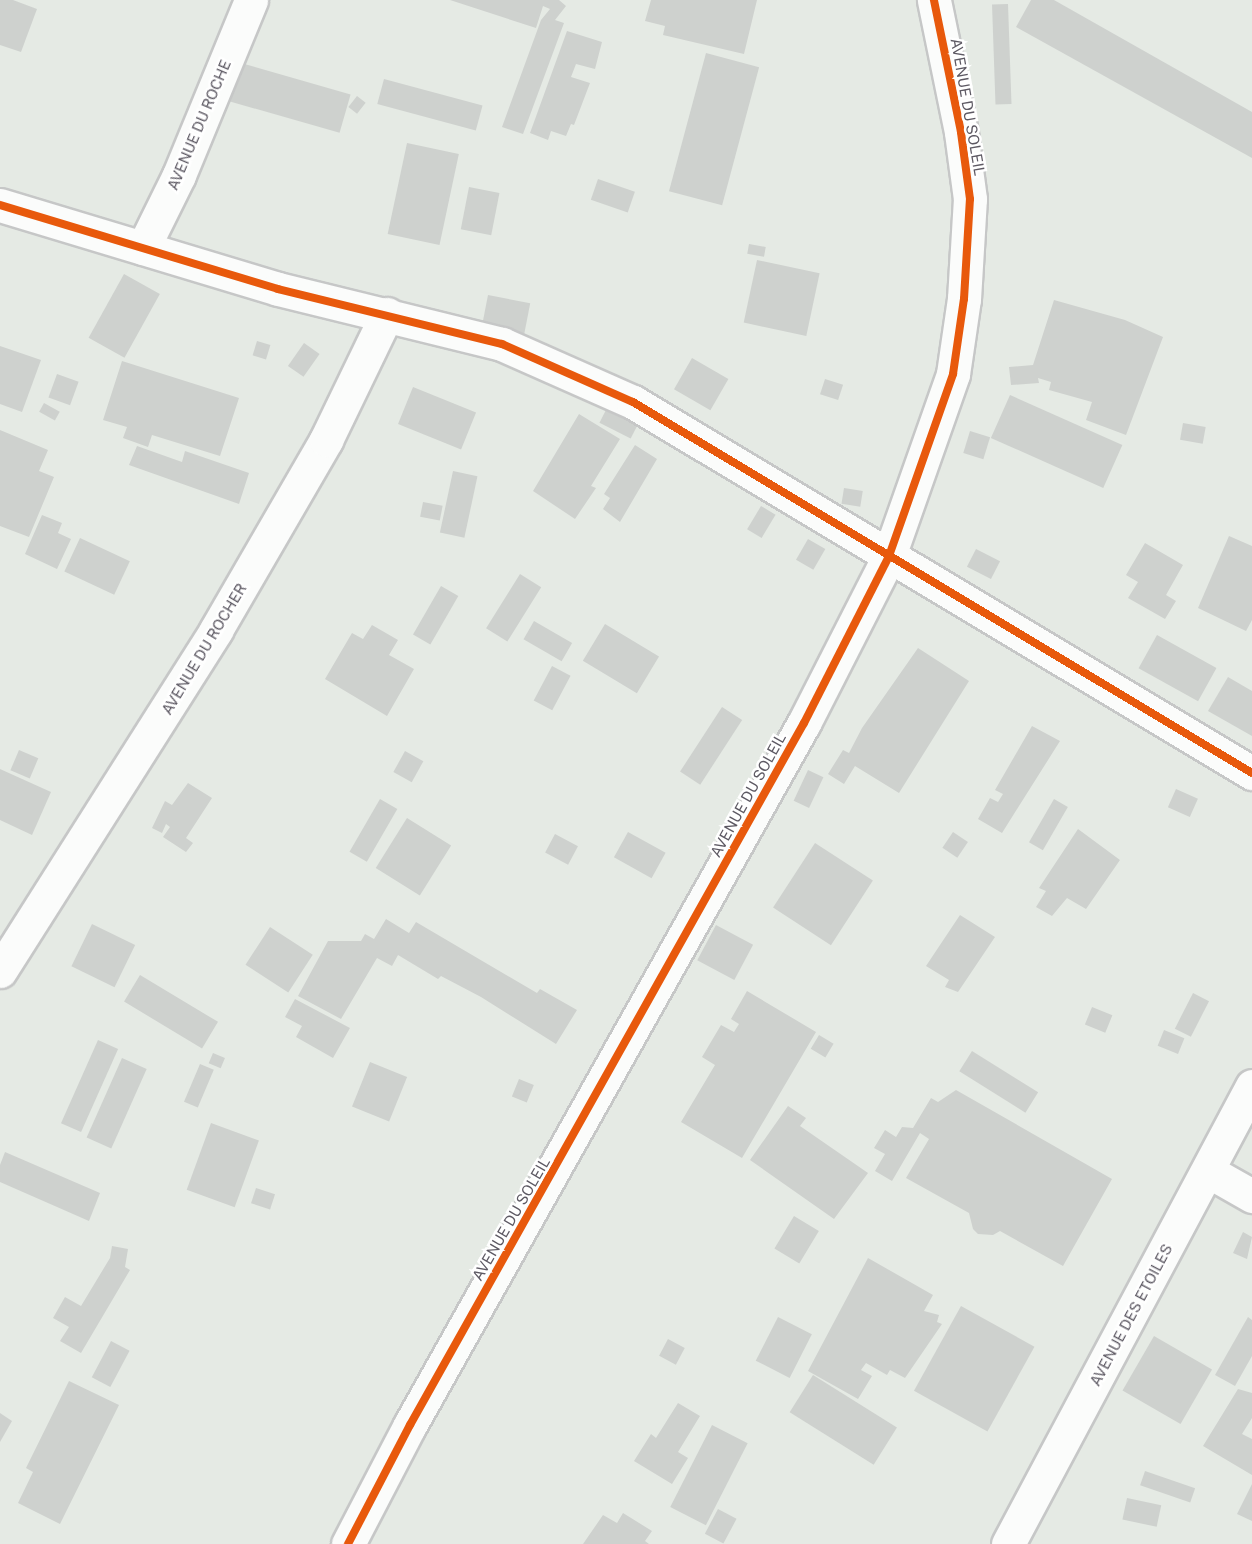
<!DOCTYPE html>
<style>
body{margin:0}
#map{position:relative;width:1252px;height:1544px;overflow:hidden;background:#e5eae4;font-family:"Public Sans",sans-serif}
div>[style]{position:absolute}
.building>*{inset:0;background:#ced1ce;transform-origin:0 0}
.roads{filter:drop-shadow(2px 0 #c6c7c7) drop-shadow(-2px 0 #c6c7c7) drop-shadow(0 2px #c6c7c7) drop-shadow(0 -2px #c6c7c7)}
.street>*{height:33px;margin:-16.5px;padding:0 16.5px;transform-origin:16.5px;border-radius:16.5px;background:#fbfcfb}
.cycleway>*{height:8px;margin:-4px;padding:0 4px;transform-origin:4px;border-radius:4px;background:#e8590c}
span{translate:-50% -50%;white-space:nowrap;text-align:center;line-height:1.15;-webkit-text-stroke:5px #fff;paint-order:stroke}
.street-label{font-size:15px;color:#5d5963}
</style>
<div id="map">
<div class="building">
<div style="clip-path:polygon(0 0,13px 0,37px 9px,21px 52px,0 45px)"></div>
<div style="clip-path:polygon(450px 0,559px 0,566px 6px,555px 20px,564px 23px,523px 134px,502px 127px,541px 20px,550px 9px,543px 6px,536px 28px)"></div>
<div style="clip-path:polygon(651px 0,757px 0,744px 54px,663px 35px,665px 26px,645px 21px)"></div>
<div style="clip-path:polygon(1031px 0,1054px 0,1252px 112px,1252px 158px,1016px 27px)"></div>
<div style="left:1008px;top:4px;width:100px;height:16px;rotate:88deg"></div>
<div style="clip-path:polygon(567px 31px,602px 42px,595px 69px,576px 64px,571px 77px,590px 83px,574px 125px,571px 124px,566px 136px,551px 131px,548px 140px,530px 133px)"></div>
<div style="left:706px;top:53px;width:55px;height:143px;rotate:15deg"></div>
<div style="left:241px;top:63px;width:114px;height:40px;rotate:16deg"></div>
<div style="left:384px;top:79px;width:102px;height:26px;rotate:15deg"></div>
<div style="left:357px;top:96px;width:11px;height:14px;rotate:38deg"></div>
<div style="left:407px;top:143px;width:53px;height:93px;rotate:12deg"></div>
<div style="left:598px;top:179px;width:39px;height:22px;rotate:19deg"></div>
<div style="left:469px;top:187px;width:31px;height:43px;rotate:11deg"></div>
<div style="left:749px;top:244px;width:17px;height:10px;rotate:10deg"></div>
<div style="left:757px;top:260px;width:64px;height:64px;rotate:12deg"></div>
<div style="left:124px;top:274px;width:41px;height:73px;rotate:29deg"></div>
<div style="left:488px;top:295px;width:43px;height:40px;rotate:11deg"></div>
<div style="clip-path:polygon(1054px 300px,1125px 320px,1163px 337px,1126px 435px,1086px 420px,1092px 402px,1049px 390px,1051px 382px,1038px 378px,1039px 383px,1011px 385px,1009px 367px,1033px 365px)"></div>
<div style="left:257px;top:341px;width:14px;height:15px;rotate:17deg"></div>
<div style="left:304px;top:343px;width:19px;height:28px;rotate:35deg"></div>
<div style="clip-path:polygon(0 346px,41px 360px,22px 412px,0 404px)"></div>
<div style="left:692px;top:358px;width:42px;height:36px;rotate:30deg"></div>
<div style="clip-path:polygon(122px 361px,239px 398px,220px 456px,152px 435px,148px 447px,123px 438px,127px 427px,103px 420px)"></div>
<div style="left:57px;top:374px;width:23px;height:25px;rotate:20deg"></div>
<div style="left:825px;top:379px;width:19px;height:16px;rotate:18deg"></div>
<div style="left:413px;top:387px;width:68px;height:40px;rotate:22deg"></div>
<div style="left:1010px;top:395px;width:123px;height:47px;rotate:24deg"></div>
<div style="left:44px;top:403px;width:18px;height:10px;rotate:29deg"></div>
<div style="left:609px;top:404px;width:35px;height:21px;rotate:27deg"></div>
<div style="clip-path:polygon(579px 414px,620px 439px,591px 486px,596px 488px,575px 519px,533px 491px)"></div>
<div style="left:1183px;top:423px;width:23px;height:17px;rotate:10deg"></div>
<div style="clip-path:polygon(0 430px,48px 450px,39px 471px,54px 477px,29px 537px,0 526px)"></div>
<div style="left:970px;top:431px;width:21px;height:23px;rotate:17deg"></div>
<div style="clip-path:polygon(635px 445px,657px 459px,620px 522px,603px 509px,610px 498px,604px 494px)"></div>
<div style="clip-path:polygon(137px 446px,182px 462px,185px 451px,249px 473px,239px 504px,129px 465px)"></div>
<div style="left:453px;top:471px;width:25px;height:63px;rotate:12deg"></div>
<div style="left:844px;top:488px;width:19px;height:16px;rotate:9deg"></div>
<div style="left:423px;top:502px;width:20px;height:15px;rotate:11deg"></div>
<div style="left:761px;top:506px;width:17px;height:27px;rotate:31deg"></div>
<div style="clip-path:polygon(42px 515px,62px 523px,58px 533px,71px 539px,57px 569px,25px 554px)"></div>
<div style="clip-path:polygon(1229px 536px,1252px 546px,1252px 620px,1246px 631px,1198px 608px)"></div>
<div style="left:80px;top:538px;width:55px;height:37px;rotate:25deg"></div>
<div style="left:808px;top:539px;width:20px;height:24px;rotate:30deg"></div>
<div style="clip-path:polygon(1145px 543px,1183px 565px,1166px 595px,1176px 601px,1165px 619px,1128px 598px,1138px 582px,1126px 575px)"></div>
<div style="left:976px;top:549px;width:27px;height:20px;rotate:27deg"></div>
<div style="left:520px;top:574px;width:25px;height:64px;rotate:32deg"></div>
<div style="left:441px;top:586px;width:20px;height:56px;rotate:30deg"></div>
<div style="left:534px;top:621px;width:44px;height:21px;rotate:30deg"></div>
<div style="left:605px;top:624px;width:63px;height:43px;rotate:31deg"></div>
<div style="clip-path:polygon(372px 625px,398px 640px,389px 655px,414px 669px,387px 716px,325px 679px,352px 633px,363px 639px)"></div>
<div style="left:1157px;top:635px;width:68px;height:38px;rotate:29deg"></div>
<div style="clip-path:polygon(918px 648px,969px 681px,899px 793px,855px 766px,844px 784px,828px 774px,843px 750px,849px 753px,862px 728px)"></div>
<div style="left:552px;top:666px;width:21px;height:39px;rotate:28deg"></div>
<div style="clip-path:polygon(1228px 677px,1252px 691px,1252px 736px,1208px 711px)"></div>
<div style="left:722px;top:707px;width:24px;height:77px;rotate:33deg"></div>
<div style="clip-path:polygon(1032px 726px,1060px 741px,1002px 833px,978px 819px,990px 798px,998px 802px,1003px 794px,995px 790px)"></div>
<div style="left:19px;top:750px;width:21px;height:22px;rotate:23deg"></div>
<div style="left:405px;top:751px;width:21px;height:24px;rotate:29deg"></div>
<div style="clip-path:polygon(0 769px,51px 792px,32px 835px,0 820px)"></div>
<div style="left:808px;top:770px;width:17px;height:34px;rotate:25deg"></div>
<div style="clip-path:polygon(188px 783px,212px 798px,186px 838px,193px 843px,186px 852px,163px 837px,170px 827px,166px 824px,162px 833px,152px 828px,165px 801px,172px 805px)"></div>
<div style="left:1176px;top:789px;width:24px;height:20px;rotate:24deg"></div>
<div style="left:380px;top:799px;width:20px;height:61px;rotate:30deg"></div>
<div style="left:1054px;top:799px;width:16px;height:50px;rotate:30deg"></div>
<div style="left:407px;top:818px;width:52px;height:59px;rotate:32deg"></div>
<div style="clip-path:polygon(1078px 829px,1120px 860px,1086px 909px,1067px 898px,1052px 916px,1036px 907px,1046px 891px,1039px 888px)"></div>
<div style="left:628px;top:832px;width:43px;height:29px;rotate:29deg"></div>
<div style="left:953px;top:832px;width:18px;height:19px;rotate:34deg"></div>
<div style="left:555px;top:834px;width:26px;height:21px;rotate:28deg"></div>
<div style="left:815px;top:843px;width:69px;height:77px;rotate:33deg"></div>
<div style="clip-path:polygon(960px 915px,995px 937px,958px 992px,945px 987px,949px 980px,926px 966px)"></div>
<div style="clip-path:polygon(386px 919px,409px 933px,416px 922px,537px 993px,540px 989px,577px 1010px,556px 1044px,481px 997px,441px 976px,438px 979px,398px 955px,392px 966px,377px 958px,341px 1019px,298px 996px,328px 941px,361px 941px,365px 934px,374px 939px)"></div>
<div style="left:92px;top:924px;width:48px;height:47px;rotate:26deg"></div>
<div style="left:716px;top:925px;width:42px;height:40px;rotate:28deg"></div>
<div style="left:270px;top:927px;width:51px;height:45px;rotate:33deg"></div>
<div style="left:140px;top:975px;width:91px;height:31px;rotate:31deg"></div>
<div style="clip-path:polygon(747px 991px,816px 1032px,742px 1158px,681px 1122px,715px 1065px,702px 1057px,721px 1025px,734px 1032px,739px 1024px,731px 1019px)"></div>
<div style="left:1193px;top:993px;width:18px;height:40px;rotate:27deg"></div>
<div style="clip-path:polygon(295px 999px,350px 1028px,333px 1058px,296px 1037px,302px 1026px,285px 1017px)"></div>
<div style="left:1092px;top:1007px;width:22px;height:19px;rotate:22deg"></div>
<div style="left:1164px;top:1030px;width:22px;height:17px;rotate:22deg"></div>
<div style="left:819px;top:1035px;width:17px;height:16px;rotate:31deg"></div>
<div style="left:98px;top:1040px;width:22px;height:91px;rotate:24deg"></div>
<div style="left:972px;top:1051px;width:78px;height:24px;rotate:32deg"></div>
<div style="left:213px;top:1053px;width:13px;height:11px;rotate:23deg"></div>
<div style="left:122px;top:1058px;width:27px;height:87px;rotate:24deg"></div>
<div style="left:370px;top:1062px;width:40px;height:48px;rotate:22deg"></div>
<div style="left:200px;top:1064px;width:15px;height:41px;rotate:23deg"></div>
<div style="left:519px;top:1079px;width:16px;height:19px;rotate:22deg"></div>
<div style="clip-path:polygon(956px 1090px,1112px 1179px,1063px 1266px,1000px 1231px,993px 1235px,978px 1234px,973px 1229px,969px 1213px,906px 1178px,929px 1139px,920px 1133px,892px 1181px,875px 1171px,885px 1154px,874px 1148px,885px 1130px,896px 1137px,902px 1127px,913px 1128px,931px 1098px,938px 1102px)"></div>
<div style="clip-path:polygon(788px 1106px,806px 1118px,800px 1126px,868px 1173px,834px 1219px,750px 1160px)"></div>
<div style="left:211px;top:1123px;width:51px;height:71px;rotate:20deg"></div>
<div style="clip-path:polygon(5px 1152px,100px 1193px,89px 1221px,0 1182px,0 1165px)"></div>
<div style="left:256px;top:1188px;width:20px;height:16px;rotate:18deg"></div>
<div style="left:794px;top:1216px;width:29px;height:38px;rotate:31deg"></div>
<div style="clip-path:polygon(1243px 1232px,1252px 1237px,1247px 1259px,1233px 1253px)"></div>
<div style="clip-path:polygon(112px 1246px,128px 1249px,125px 1267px,130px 1270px,81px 1353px,60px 1341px,69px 1327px,53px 1318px,65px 1297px,81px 1306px,110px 1258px)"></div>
<div style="clip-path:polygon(868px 1258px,933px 1295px,924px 1311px,939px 1315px,937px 1322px,942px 1324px,905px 1378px,890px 1370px,887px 1375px,866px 1363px,861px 1370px,872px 1376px,858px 1399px,808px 1371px)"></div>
<div style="left:961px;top:1306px;width:84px;height:97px;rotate:29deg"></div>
<div style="left:778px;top:1317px;width:38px;height:49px;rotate:27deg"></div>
<div style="clip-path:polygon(1248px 1317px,1252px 1320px,1252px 1356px,1235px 1386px,1215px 1375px)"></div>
<div style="left:1154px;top:1336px;width:67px;height:63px;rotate:30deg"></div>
<div style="left:668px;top:1339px;width:19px;height:19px;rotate:28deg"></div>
<div style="left:111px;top:1341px;width:21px;height:41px;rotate:28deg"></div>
<div style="left:813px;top:1375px;width:99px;height:44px;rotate:32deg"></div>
<div style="clip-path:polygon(69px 1381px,119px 1405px,60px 1524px,18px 1503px,33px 1472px,26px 1468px)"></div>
<div style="clip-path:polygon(1238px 1389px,1252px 1393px,1252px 1418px,1242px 1434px,1252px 1439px,1252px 1475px,1203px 1446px)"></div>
<div style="clip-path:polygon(678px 1403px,700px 1416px,678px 1452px,688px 1458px,672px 1484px,634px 1461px,651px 1434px,656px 1438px)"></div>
<div style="clip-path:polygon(0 1413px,12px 1421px,0 1442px)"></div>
<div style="left:712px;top:1425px;width:40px;height:92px;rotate:27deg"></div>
<div style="left:1145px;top:1471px;width:53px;height:15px;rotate:19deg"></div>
<div style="clip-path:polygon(1252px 1484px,1252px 1521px,1237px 1514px)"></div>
<div style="left:1127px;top:1498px;width:35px;height:22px;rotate:12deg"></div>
<div style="left:718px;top:1509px;width:21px;height:28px;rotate:28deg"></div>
<div style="clip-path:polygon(623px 1513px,652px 1531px,645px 1541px,649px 1544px,583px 1544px,603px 1515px,617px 1523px)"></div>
</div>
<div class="roads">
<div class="street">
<div style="left:0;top:205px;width:290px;rotate:16.8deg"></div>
<div style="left:278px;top:289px;width:231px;rotate:13.8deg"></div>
<div style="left:502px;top:344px;width:143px;rotate:23.9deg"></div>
<div style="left:633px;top:402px;width:722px;rotate:30.94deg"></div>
<div style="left:143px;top:248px;width:81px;rotate:-63.7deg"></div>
<div style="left:179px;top:175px;width:189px;rotate:-67.6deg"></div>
<div style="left:0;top:971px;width:404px;rotate:-57.6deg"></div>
<div style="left:216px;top:630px;width:220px;rotate:-59.9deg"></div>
<div style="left:326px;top:440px;width:140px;rotate:-64.2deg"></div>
<div style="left:1208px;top:1171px;width:51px;rotate:29.6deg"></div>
<div style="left:348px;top:1544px;width:134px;rotate:-62.5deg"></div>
<div style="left:410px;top:1425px;width:805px;rotate:-60.7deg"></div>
<div style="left:804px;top:723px;width:187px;rotate:-63deg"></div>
<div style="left:889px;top:556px;width:193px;rotate:-70.6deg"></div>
<div style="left:953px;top:374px;width:76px;rotate:-81.7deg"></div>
<div style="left:964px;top:299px;width:100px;rotate:-86.6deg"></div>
<div style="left:970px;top:199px;width:68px;rotate:-97.7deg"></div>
<div style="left:961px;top:132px;width:135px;rotate:-101.6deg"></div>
<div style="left:1008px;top:1544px;width:519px;rotate:-61.95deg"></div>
</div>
</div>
<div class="cycleway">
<div style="left:0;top:205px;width:290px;rotate:16.8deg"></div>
<div style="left:278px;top:289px;width:231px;rotate:13.8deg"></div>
<div style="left:502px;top:344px;width:143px;rotate:23.9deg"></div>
<div style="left:633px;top:402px;width:722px;rotate:30.94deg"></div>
<div style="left:348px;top:1544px;width:134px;rotate:-62.5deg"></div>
<div style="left:410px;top:1425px;width:805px;rotate:-60.7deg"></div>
<div style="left:804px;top:723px;width:187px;rotate:-63deg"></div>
<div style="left:889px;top:556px;width:193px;rotate:-70.6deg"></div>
<div style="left:953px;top:374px;width:76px;rotate:-81.7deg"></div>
<div style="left:964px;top:299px;width:100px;rotate:-86.6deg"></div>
<div style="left:970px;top:199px;width:68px;rotate:-97.7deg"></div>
<div style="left:961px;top:132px;width:135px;rotate:-101.6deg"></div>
</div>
<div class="street-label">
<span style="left:968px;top:107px;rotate:80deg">AVENUE DU SOLEIL</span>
<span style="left:199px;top:125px;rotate:-67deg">AVENUE DU ROCHE</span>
<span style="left:204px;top:649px;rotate:-59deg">AVENUE DU ROCHER</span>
<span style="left:748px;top:795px;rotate:-61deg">AVENUE DU SOLEIL</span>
<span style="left:511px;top:1219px;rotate:-60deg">AVENUE DU SOLEIL</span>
<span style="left:1131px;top:1315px;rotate:-62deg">AVENUE DES ETOILES</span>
</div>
</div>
